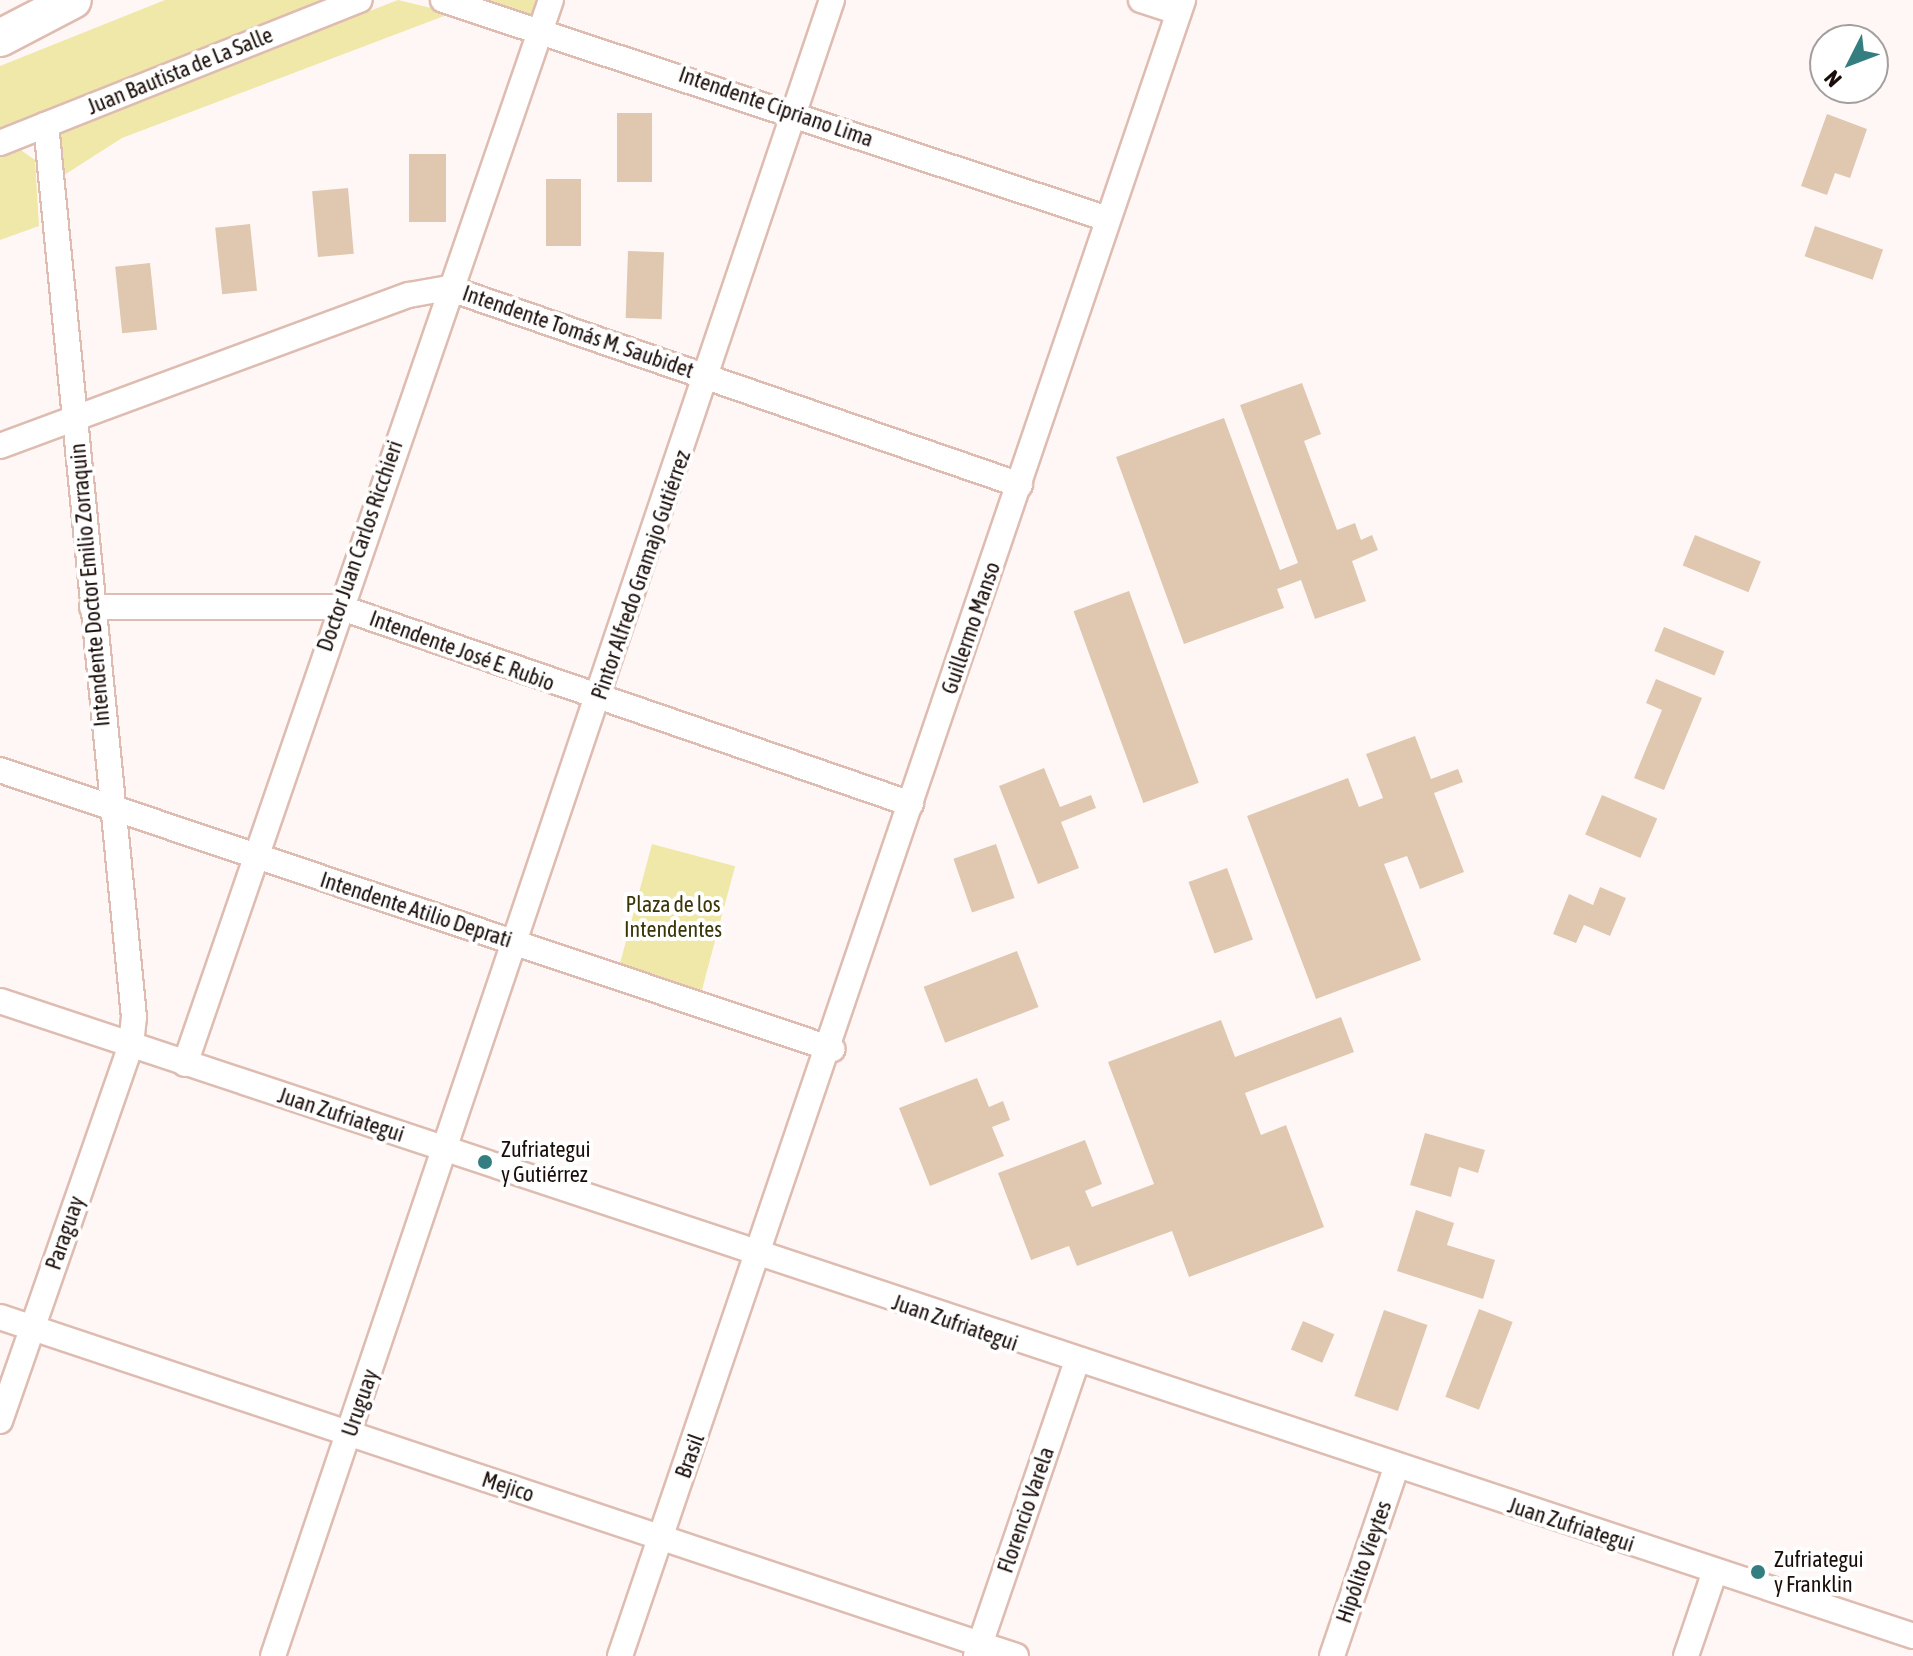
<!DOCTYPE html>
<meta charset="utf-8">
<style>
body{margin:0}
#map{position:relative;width:1913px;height:1656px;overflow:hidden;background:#fff7f5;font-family:"Asap Condensed",sans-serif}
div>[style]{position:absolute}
.green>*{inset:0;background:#efe8a8;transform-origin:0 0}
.building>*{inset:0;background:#dfc8af;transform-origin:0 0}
.roads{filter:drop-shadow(2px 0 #debcb1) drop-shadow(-2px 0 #debcb1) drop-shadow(0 2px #debcb1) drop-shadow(0 -2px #debcb1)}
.minor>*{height:24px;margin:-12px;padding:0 12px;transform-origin:12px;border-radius:12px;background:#fff}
.highway>*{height:36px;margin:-18px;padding:0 18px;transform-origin:18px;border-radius:18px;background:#fff}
.dots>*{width:22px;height:22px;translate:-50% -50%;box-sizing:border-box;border:4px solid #fff;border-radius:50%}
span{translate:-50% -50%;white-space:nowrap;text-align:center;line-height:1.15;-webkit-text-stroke:8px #fff;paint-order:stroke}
.street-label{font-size:22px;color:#1a0e0a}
.park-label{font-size:22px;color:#3b3608}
.poi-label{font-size:22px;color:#1a0e0a}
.left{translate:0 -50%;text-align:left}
.north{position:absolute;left:1809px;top:24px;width:80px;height:80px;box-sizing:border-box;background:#fff;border:2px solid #a39f9d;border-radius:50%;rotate:228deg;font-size:22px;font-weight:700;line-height:32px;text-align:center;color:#1a0e0a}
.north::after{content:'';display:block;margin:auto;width:28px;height:36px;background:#347d81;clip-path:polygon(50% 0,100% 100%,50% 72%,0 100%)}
</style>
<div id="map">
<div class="green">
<div style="clip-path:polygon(165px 0,333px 0,0 132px,0 66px)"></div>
<div style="clip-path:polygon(398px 0,452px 13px,122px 138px,61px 177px,60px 131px)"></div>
<div style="clip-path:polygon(476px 0,543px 0,535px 21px)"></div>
<div style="clip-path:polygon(18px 148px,35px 160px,39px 226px,0 240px,0 154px)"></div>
<div style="left:652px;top:844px;width:86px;height:131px;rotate:15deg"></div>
</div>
<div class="building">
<div style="left:617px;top:113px;width:35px;height:69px"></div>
<div style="clip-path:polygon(1827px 114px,1867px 129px,1850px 178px,1835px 173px,1827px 195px,1801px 186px)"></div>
<div style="left:409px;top:154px;width:37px;height:68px"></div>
<div style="left:546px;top:179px;width:35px;height:67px"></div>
<div style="left:348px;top:188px;width:66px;height:36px;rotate:85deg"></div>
<div style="left:250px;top:224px;width:67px;height:35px;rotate:84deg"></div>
<div style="left:1815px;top:226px;width:72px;height:32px;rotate:19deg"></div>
<div style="left:628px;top:251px;width:36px;height:67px;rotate:2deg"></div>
<div style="left:150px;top:263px;width:67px;height:35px;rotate:84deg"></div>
<div style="clip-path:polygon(1302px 383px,1321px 434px,1304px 441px,1337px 530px,1355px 523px,1361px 540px,1372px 535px,1378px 550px,1352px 561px,1366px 601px,1315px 619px,1301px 580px,1277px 589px,1284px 608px,1184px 644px,1116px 457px,1224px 418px,1280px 570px,1298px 563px,1240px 405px)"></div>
<div style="left:1695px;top:535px;width:71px;height:33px;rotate:22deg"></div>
<div style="left:1129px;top:591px;width:204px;height:59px;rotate:70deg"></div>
<div style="left:1664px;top:627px;width:65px;height:26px;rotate:22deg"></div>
<div style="clip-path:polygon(1656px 679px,1702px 698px,1664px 790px,1634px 778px,1662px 710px,1646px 703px)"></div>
<div style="clip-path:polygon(1415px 736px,1431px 779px,1458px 769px,1463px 782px,1434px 793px,1464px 872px,1420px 889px,1407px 856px,1384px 864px,1421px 960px,1316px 999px,1247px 816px,1348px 778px,1359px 807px,1383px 798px,1366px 754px)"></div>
<div style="clip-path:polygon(1044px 768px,1060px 807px,1091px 795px,1096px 808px,1061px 822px,1079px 868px,1038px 884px,999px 786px)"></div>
<div style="left:1602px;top:795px;width:60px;height:43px;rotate:23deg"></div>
<div style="left:996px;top:844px;width:57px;height:45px;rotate:71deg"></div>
<div style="left:1227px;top:868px;width:76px;height:41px;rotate:70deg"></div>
<div style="clip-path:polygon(1600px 887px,1626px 898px,1610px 936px,1584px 925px,1576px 943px,1553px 934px,1569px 894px,1593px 905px)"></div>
<div style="left:1017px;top:951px;width:60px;height:100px;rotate:69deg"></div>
<div style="clip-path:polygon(1341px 1017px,1354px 1052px,1245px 1093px,1261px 1135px,1286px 1125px,1324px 1227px,1189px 1277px,1172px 1231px,1077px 1266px,1069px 1246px,1031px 1260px,998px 1173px,1085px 1140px,1102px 1184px,1085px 1191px,1092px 1207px,1154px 1184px,1108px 1062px,1221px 1020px,1235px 1057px)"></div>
<div style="clip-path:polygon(977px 1078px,989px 1107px,1003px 1101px,1010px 1120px,992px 1127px,1004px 1156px,930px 1186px,899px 1108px)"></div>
<div style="clip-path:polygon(1425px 1133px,1485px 1150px,1478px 1173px,1459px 1167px,1451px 1197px,1410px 1185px)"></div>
<div style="clip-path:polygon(1416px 1210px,1454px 1223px,1447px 1245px,1495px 1260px,1483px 1299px,1397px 1271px)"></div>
<div style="left:1479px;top:1309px;width:36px;height:94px;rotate:21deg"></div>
<div style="left:1384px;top:1310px;width:46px;height:91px;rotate:19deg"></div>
<div style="left:1303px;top:1321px;width:34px;height:31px;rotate:23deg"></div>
</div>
<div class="roads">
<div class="minor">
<div style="left:443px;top:0;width:700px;rotate:18.23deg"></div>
<div style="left:1141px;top:0;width:39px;rotate:18deg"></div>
<div style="left:0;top:143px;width:387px;rotate:-21.7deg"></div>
<div style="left:0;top:446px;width:436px;rotate:-20.3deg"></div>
<div style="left:409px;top:295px;width:40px;rotate:-10deg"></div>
<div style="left:448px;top:288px;width:605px;rotate:19deg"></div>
<div style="left:92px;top:607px;width:247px"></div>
<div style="left:339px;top:607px;width:605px;rotate:19deg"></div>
<div style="left:0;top:770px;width:878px;rotate:18.54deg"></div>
<div style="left:0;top:1001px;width:2016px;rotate:18.36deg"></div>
<div style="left:185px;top:1064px;width:1125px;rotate:-71.02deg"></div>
<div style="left:0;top:1317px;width:1071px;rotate:18.45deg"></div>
<div style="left:0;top:1421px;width:398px;rotate:-70.8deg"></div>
<div style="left:131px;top:1045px;width:28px;rotate:-84deg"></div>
<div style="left:134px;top:1017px;width:897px;rotate:-95.63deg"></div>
<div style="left:273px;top:1656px;width:1748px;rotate:-71.35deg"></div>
<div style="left:620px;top:1656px;width:1749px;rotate:-71.22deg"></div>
<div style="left:976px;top:1656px;width:309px;rotate:-71.1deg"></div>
<div style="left:1332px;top:1656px;width:199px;rotate:-71.2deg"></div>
<div style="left:1686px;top:1656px;width:90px;rotate:-71.2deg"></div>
</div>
<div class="highway">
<div style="left:0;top:38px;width:82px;rotate:-27.5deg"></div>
</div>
</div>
<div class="dots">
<div style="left:485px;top:1162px;background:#347d81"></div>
<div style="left:1758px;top:1572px;background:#347d81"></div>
</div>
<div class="street-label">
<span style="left:180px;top:71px;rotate:-22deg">Juan Bautista de La Salle</span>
<span style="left:776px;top:107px;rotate:19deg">Intendente Cipriano Lima</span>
<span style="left:578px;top:332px;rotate:19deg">Intendente Tomás M. Saubidet</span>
<span style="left:360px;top:546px;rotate:-71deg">Doctor Juan Carlos Ricchieri</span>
<span style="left:641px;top:575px;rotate:-71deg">Pintor Alfredo Gramajo Gutiérrez</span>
<span style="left:90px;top:585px;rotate:-95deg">Intendente Doctor Emilio Zorraquin</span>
<span style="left:971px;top:628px;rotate:-71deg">Guillermo Manso</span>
<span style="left:462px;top:651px;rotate:20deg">Intendente José E. Rubio</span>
<span style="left:416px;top:910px;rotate:18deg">Intendente Atilio Deprati</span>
<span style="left:341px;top:1115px;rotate:18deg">Juan Zufriategui</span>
<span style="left:65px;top:1233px;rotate:-71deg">Paraguay</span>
<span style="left:955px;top:1323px;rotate:19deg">Juan Zufriategui</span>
<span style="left:360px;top:1403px;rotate:-71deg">Uruguay</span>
<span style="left:690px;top:1456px;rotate:-70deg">Brasil</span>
<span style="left:508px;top:1487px;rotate:18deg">Mejico</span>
<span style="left:1026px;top:1510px;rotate:-71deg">Florencio Varela</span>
<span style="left:1571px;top:1525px;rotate:18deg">Juan Zufriategui</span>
<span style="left:1364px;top:1562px;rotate:-71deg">Hipólito Vieytes</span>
</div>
<div class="park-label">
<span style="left:673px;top:917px">Plaza de los<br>Intendentes</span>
</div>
<div class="poi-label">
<span class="left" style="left:501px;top:1162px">Zufriategui<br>y Gutiérrez</span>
<span class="left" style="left:1774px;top:1572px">Zufriategui<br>y Franklin</span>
</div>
<div class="north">N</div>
</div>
